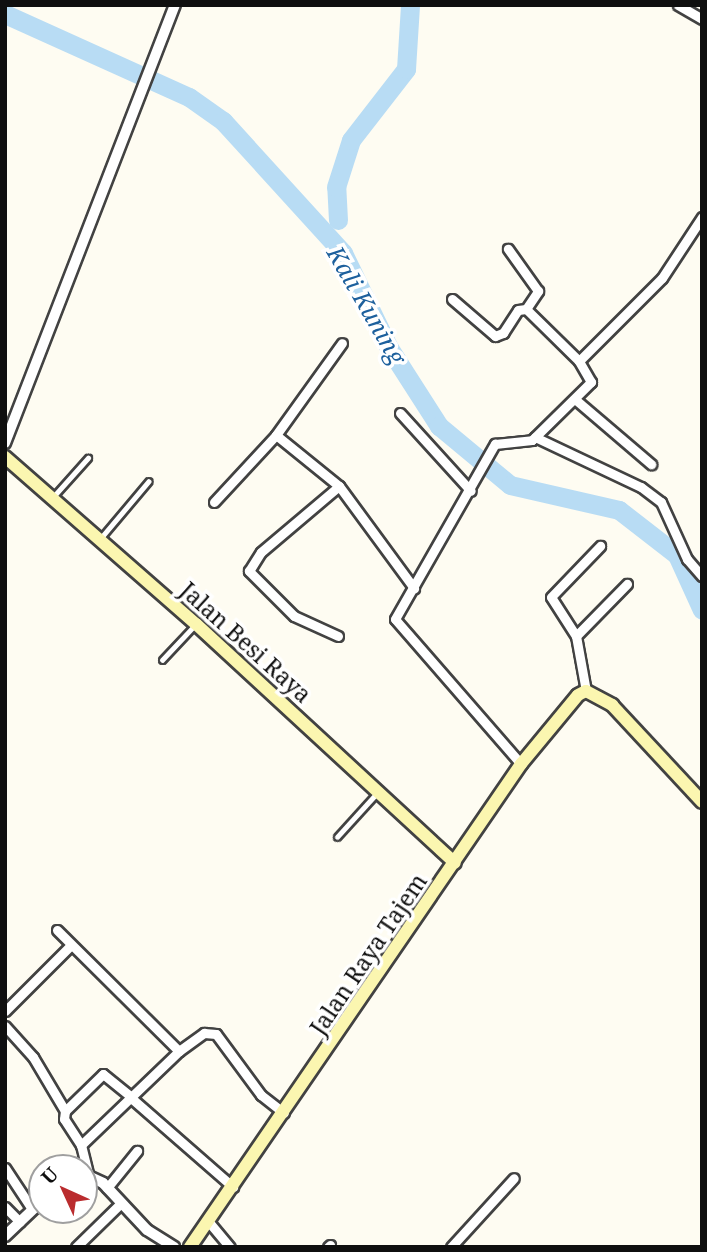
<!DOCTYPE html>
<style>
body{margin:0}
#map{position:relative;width:707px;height:1252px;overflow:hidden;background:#fefcf2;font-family:"Noto Serif",serif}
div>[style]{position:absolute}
.river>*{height:19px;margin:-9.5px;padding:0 9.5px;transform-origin:9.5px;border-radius:9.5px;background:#b8dcf4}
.roads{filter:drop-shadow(2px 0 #424242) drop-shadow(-2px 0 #424242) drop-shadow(0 2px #424242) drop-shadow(0 -2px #424242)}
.service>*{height:4.5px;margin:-2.25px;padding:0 2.25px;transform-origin:2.25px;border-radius:2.25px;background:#fff}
.minor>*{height:9px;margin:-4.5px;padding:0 4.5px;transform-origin:4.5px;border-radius:4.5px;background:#fff}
.tertiary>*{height:10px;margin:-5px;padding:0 5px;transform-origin:5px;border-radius:5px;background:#fff}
.secondary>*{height:12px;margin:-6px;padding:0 6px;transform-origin:6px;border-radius:6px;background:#fbf6b0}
span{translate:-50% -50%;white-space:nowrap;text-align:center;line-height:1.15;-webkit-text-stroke:7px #fff;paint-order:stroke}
.street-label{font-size:23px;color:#0f0f0f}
.water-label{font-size:24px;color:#1d609d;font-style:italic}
.frame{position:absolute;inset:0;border:7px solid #0f0f0f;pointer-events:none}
.north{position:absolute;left:28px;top:1154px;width:70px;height:70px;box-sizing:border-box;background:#fff;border:2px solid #9f9f9f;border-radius:50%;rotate:315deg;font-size:19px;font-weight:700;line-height:28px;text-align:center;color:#0f0f0f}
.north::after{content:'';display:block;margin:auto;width:24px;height:32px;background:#ba2c2e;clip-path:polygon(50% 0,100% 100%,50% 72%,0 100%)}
</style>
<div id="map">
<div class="river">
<div style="left:5px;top:14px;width:202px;rotate:24.3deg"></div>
<div style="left:189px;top:97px;width:42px;rotate:35.2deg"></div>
<div style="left:223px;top:121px;width:178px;rotate:47.7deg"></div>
<div style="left:343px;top:253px;width:106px;rotate:64.2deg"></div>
<div style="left:389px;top:348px;width:93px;rotate:57.3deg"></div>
<div style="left:439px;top:426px;width:92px;rotate:39.7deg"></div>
<div style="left:510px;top:485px;width:112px;rotate:12.9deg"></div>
<div style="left:619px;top:510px;width:73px;rotate:37.8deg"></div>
<div style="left:677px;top:555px;width:60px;rotate:65.6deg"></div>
<div style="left:338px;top:220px;width:33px;rotate:-93deg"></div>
<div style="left:336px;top:187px;width:49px;rotate:-72.3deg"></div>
<div style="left:351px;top:140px;width:90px;rotate:-52.2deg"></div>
<div style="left:406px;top:69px;width:64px;rotate:-86.4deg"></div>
</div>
<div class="roads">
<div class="service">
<div style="left:54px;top:496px;width:51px;rotate:-48.2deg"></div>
<div style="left:100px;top:539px;width:75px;rotate:-49.9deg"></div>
<div style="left:162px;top:660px;width:48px;rotate:-46.7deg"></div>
<div style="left:337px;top:837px;width:61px;rotate:-47.7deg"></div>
</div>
<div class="minor">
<div style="left:678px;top:5px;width:28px;rotate:30deg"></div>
<div style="left:452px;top:299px;width:57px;rotate:40.7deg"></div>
<div style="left:495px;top:336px;width:9px;rotate:-21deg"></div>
<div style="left:503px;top:333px;width:27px;rotate:-57deg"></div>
<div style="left:518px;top:310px;width:8px;rotate:-7deg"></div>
<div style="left:526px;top:309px;width:22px;rotate:-56deg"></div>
<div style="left:538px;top:291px;width:52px;rotate:-125.5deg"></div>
<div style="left:579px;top:361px;width:117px;rotate:-45deg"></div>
<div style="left:662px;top:278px;width:73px;rotate:-56.7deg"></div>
<div style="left:576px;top:400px;width:99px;rotate:40.5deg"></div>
<div style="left:400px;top:413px;width:105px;rotate:47.7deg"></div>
<div style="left:276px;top:435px;width:81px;rotate:39deg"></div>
<div style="left:339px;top:486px;width:127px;rotate:53.7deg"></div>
<div style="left:535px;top:437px;width:117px;rotate:25.3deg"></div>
<div style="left:641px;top:487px;width:25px;rotate:37deg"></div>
<div style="left:661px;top:502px;width:63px;rotate:65.5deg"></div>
<div style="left:687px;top:559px;width:23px;rotate:49deg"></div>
<div style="left:214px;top:502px;width:91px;rotate:-47.2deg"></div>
<div style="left:276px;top:435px;width:113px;rotate:-54.3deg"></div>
<div style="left:338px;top:636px;width:48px;rotate:-155.6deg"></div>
<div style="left:294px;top:616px;width:64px;rotate:-135deg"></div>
<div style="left:249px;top:571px;width:22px;rotate:-58deg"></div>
<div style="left:261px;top:552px;width:102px;rotate:-40.2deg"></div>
<div style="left:576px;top:636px;width:46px;rotate:-122.7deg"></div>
<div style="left:551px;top:597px;width:71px;rotate:-46.1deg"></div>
<div style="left:586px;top:691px;width:56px;rotate:-100.3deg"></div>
<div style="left:576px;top:636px;width:73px;rotate:-45.6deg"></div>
<div style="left:521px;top:764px;width:192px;rotate:-131deg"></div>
<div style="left:395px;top:619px;width:202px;rotate:-60.3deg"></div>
<div style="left:495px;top:444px;width:37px;rotate:-6deg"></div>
<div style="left:532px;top:440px;width:83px;rotate:-44.5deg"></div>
<div style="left:591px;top:382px;width:24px;rotate:-120deg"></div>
<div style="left:579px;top:361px;width:74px;rotate:-135.5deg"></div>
<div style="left:57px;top:930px;width:172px;rotate:44.8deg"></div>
<div style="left:179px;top:1051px;width:136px;rotate:136.2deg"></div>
<div style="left:5px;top:1011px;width:93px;rotate:-45deg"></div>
<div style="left:5px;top:1026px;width:42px;rotate:47.9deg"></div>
<div style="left:33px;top:1057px;width:63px;rotate:59.3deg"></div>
<div style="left:179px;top:1051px;width:31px;rotate:-36deg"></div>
<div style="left:204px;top:1033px;width:12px;rotate:5deg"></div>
<div style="left:216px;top:1034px;width:76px;rotate:53.6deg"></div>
<div style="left:261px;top:1095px;width:29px;rotate:38deg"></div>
<div style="left:130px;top:1097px;width:137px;rotate:41.1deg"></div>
<div style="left:5px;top:1168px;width:49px;rotate:56.6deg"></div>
<div style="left:88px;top:1173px;width:29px;rotate:-104deg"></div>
<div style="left:81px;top:1145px;width:31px;rotate:-123deg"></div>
<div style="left:64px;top:1119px;width:8px;rotate:-83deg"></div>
<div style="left:65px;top:1111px;width:53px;rotate:-44.2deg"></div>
<div style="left:103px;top:1074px;width:35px;rotate:39deg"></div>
<div style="left:107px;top:1188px;width:48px;rotate:-51deg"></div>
<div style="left:5px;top:1207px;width:21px;rotate:45deg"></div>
<div style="left:208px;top:1221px;width:34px;rotate:50deg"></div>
<div style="left:76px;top:1247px;width:63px;rotate:-44.4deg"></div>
<div style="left:328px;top:1247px;width:3px;rotate:-45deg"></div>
<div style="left:451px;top:1247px;width:93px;rotate:-47.6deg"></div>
</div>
<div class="tertiary">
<div style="left:5px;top:443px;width:470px;rotate:-68.8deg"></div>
<div style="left:84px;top:1174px;width:21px;rotate:25deg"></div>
<div style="left:103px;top:1183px;width:64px;rotate:46.9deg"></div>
<div style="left:147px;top:1230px;width:32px;rotate:32deg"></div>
<div style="left:5px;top:1236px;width:51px;rotate:-43.4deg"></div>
</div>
<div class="secondary">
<div style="left:5px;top:457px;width:254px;rotate:41.2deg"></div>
<div style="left:196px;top:624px;width:352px;rotate:42.7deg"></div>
<div style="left:190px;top:1247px;width:586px;rotate:-55.58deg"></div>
<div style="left:521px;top:764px;width:89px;rotate:-50.4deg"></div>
<div style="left:578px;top:695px;width:9px;rotate:-27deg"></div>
<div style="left:586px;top:691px;width:30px;rotate:28deg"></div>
<div style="left:612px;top:705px;width:132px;rotate:47.1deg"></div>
</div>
</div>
<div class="street-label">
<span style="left:246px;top:642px;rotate:42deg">Jalan Besi Raya</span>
<span style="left:368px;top:954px;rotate:-56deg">Jalan Raya Tajem</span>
</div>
<div class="water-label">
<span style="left:367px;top:305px;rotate:60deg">Kali Kuning</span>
</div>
<div class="frame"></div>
<div class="north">U</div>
</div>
